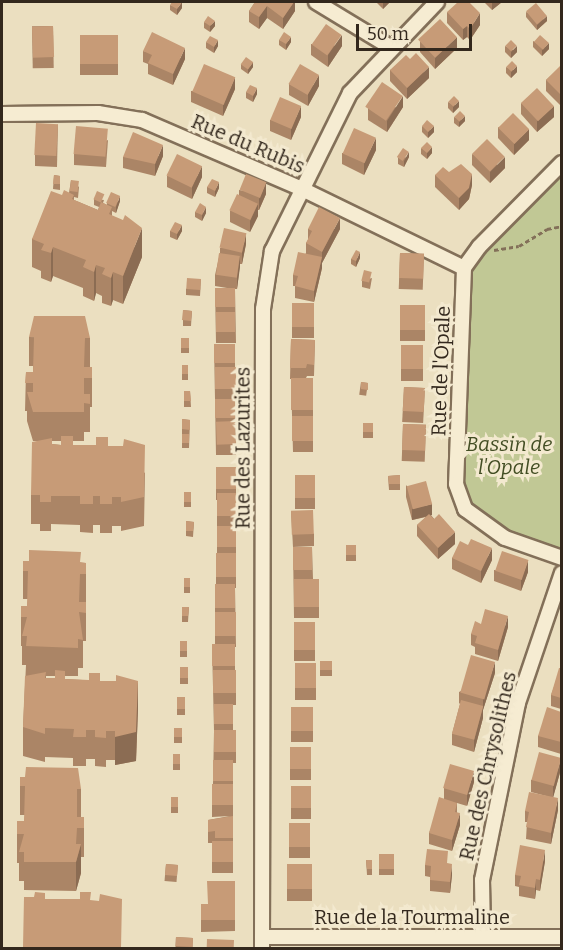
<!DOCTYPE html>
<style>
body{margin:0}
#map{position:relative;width:563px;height:950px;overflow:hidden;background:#ebdfc0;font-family:Bitter,serif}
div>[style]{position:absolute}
.green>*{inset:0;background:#c1c895}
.path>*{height:3px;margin-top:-1.5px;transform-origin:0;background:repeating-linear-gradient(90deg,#837059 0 4.5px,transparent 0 7.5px)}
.roads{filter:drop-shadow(2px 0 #837059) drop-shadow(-2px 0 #837059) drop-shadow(0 2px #837059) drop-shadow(0 -2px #837059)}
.street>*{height:14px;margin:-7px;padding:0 7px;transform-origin:7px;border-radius:7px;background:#f6ecd2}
.wall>*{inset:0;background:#ab8566;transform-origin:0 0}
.shaded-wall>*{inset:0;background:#8b6c53}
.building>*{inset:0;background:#c79b77;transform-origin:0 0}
span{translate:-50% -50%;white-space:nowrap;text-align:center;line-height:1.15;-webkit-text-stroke:6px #f3e9cf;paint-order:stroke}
.street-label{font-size:20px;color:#33281d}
.park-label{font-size:20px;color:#434e24;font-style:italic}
.frame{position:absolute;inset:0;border:3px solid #33281d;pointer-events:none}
.scale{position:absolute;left:356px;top:24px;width:116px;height:27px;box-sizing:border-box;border:3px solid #33281d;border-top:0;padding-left:8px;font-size:18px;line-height:21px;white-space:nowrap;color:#33281d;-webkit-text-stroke:4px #f3e9cf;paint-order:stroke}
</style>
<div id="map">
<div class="green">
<div style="clip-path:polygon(561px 163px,561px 558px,505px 538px,465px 509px,456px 484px,464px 268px)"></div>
</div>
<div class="path">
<div style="left:494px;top:250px;width:25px;rotate:-9deg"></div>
<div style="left:519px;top:246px;width:33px;rotate:-31deg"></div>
<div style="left:547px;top:229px;width:15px;rotate:-11deg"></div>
</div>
<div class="roads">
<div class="street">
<div style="left:316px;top:2px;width:87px;rotate:31.3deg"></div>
<div style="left:2px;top:114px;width:96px;rotate:-0.6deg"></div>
<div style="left:98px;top:113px;width:45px;rotate:9deg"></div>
<div style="left:142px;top:120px;width:174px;rotate:23.3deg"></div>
<div style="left:302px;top:189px;width:180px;rotate:26deg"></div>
<div style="left:562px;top:163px;width:118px;rotate:134.7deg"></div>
<div style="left:479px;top:247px;width:26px;rotate:126deg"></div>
<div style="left:464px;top:268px;width:216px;rotate:92.1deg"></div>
<div style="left:456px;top:484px;width:27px;rotate:70deg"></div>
<div style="left:465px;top:509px;width:49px;rotate:35.9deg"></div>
<div style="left:505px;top:538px;width:60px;rotate:19.3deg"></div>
<div style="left:262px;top:937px;width:300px"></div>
<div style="left:483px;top:937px;width:57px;rotate:-91deg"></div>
<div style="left:482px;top:880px;width:181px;rotate:-78.5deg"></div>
<div style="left:518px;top:703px;width:137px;rotate:-71.3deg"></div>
<div style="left:262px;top:948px;width:639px;rotate:-89.91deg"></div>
<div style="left:263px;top:309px;width:59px;rotate:-81.2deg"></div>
<div style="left:272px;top:251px;width:176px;rotate:-63.7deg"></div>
<div style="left:350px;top:93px;width:126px;rotate:-46.3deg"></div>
</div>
</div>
<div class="wall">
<div style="clip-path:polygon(255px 2px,295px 2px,295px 11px,283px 29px,267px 18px,259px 29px,249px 22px,249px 11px)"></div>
<div style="clip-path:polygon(376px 2px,390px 2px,383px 9px)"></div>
<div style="clip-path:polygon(484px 2px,502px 2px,492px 10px)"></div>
<div style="clip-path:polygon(170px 5px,182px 8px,177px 15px,170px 10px)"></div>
<div style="clip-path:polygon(447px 12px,480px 25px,470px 40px,467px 37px,463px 40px,447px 23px)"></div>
<div style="clip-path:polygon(526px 12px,547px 21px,537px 30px,526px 17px)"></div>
<div style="clip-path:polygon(204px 22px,215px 26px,210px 32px,204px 28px)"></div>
<div style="left:53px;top:26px;width:42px;height:21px;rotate:89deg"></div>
<div style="left:80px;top:35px;width:38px;height:40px"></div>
<div style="clip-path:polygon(279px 40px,291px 42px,286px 50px,279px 45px)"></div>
<div style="clip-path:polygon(420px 41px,457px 48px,435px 69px,420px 52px)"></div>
<div style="clip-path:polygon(533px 41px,549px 49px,542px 56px,533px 47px)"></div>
<div style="clip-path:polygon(206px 42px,218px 46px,214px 53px,206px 48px)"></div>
<div style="clip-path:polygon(311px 44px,342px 46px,328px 67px,311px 55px)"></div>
<div style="clip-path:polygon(505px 46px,517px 52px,511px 58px,505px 52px)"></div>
<div style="clip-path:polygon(143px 51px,185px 59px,173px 85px,148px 74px,148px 64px,143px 62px)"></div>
<div style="clip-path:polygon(410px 59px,429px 78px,407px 99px,390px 81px,390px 70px)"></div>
<div style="clip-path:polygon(241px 64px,253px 67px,248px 74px,241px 69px)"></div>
<div style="clip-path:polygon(561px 66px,561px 106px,546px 91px,546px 80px)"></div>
<div style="clip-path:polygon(506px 67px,517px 72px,511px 78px,506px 73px)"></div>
<div style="clip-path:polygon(289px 84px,319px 86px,308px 106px,289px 95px)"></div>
<div style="clip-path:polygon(235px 89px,223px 116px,191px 102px,191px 91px)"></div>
<div style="clip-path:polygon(246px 92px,257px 94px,253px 102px,246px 98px)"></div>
<div style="clip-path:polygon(448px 102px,459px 107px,453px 113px,448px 108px)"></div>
<div style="clip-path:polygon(521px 103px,554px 117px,537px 132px,521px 114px)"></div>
<div style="clip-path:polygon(403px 107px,387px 132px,368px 120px,368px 108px)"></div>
<div style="clip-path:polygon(301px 117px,291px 140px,270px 131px,270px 120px)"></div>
<div style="clip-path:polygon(454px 117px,465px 121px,459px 127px,454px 123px)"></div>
<div style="clip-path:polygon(58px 124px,57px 167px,35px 166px,35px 155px)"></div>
<div style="clip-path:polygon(422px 126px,434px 132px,428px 138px,422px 132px)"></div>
<div style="clip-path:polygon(498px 127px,529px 140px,514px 155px,498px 138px)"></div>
<div style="clip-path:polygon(108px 140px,106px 167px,74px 165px,74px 154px)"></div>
<div style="clip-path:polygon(421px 148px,432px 153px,427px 159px,421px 154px)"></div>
<div style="clip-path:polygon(376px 150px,364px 175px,342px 164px,342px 153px)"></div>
<div style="clip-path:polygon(472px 154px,505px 168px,490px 183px,472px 165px)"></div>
<div style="clip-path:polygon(163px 156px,155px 176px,123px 168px,123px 157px)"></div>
<div style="clip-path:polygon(409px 157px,404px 167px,398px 164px,398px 158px)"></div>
<div style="clip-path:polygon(449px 172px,472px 185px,469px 199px,459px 210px,435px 187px,435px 175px)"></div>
<div style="clip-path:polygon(54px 175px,60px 176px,60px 190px,53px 189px)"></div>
<div style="clip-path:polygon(167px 176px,202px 177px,192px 199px,167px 187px)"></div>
<div style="clip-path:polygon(71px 180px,79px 187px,78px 198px,74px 197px,74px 200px,98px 210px,99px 207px,94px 205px,94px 199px,104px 200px,103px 203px,107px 205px,107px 203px,120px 201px,116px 213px,112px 211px,112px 216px,142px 257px,123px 304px,113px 300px,111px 306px,102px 303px,102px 296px,96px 293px,94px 301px,83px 296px,83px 288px,53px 276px,51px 282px,41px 278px,41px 271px,32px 267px,32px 239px,69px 193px)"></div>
<div style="clip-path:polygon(207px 187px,219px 188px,215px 197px,207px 193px)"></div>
<div style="clip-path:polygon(239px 190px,266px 194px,259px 210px,258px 210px,258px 216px,250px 232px,230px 222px,230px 211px,239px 195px)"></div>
<div style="clip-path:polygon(195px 212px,206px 213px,202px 221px,195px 217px)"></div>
<div style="clip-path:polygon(308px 229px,340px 229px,322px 263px,322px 268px,314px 302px,295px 298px,295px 286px,293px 286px,293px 275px,306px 253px,306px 243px,308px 240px)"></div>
<div style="clip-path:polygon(170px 231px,182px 231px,177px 240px,170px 237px)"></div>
<div style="clip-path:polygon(246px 244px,242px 264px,240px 264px,237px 289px,235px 289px,236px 343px,216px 343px,215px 288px,227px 288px,215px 286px,215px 275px,220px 253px,220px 248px)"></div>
<div style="left:400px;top:253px;width:24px;height:36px;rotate:2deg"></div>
<div style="clip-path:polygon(360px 258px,356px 267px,351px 264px,351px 259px)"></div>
<div style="clip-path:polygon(372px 278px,370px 289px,362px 287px,362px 281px)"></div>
<div style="clip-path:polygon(201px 279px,200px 296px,186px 295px,186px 289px)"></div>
<div style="left:292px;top:303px;width:22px;height:35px"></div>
<div style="left:400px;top:305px;width:25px;height:36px"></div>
<div style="clip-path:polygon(183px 310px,192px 311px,191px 326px,183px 326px)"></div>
<div style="clip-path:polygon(evenodd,29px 337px,90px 338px,90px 367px,92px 367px,92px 407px,90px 407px,90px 432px,84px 432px,84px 441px,73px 441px,73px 445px,108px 446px,145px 473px,144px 526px,121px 531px,121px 526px,112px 526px,112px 533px,100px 533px,100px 525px,93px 525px,93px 533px,80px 532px,80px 525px,51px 524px,51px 531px,40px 531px,40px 524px,31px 524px,31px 495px,40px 441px,33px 441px,27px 421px,27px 411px,25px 411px,26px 372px,33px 372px,33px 366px,29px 366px,29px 337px,52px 441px,61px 441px,61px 445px,52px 444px,52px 441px)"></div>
<div style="left:181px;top:338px;width:8px;height:15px"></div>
<div style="clip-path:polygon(291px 339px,315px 340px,314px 376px,307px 376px,306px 378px,313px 378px,313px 452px,293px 452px,291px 379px,290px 379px)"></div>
<div style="clip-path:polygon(214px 344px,235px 344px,235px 367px,236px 367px,236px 400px,235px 400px,236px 455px,216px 455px)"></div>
<div style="left:401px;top:345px;width:22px;height:36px"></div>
<div style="left:182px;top:365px;width:6px;height:15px"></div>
<div style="left:361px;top:382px;width:7px;height:13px;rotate:8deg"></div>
<div style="left:404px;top:387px;width:21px;height:35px;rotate:3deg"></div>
<div style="clip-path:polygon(184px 391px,190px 391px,191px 407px,184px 407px)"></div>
<div style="clip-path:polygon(182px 419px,190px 420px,189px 448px,182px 448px)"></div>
<div style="left:363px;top:423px;width:10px;height:15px"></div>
<div style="left:403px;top:424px;width:23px;height:37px;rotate:2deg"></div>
<div style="clip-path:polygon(216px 467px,236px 467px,236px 588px,235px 588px,236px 647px,235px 647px,235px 670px,236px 670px,236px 705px,233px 705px,233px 731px,236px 730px,236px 763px,233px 763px,233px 873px,212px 873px,212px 843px,208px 843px,208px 820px,230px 816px,212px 817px,212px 784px,213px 784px,214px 731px,212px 644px,215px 644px,215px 584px,216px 584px,216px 553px,217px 553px,217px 500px,216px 500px)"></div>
<div style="left:295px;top:475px;width:20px;height:34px"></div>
<div style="clip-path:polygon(400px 475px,400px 490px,389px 490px,388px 476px)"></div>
<div style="clip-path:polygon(406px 485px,455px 544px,438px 559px,417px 536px,417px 525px,426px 517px,412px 520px,406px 497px)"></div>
<div style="left:184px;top:492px;width:7px;height:15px"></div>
<div style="clip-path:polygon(291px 511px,314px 534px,314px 546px,293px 547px)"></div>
<div style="clip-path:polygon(186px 521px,194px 522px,193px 537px,186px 536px)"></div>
<div style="left:346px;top:545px;width:10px;height:16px"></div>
<div style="clip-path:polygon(468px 545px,492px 560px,481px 583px,452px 569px,452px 558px)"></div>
<div style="clip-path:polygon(293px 547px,312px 547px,313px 579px,319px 579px,319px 618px,294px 618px)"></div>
<div style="clip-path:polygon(evenodd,23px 561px,86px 563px,86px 641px,83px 641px,83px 668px,78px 668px,78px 676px,65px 676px,65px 679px,100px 681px,138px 709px,136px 761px,115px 765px,115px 760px,106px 760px,106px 767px,95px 766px,95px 759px,86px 759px,86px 766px,73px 766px,73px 758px,45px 757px,45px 762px,23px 756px,23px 727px,26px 665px,22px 665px,22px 646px,21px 646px,21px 606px,27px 606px,28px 599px,23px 599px,23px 561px,46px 676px,55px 676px,55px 678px,46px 678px,46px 676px)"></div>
<div style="clip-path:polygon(494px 570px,528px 572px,521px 591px,494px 581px)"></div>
<div style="left:184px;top:578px;width:6px;height:15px"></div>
<div style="clip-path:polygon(182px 607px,189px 607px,188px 622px,182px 622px)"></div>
<div style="left:294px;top:622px;width:21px;height:39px"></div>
<div style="clip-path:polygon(481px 624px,508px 627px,498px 661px,475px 654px,475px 647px,471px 645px,471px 634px)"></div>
<div style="left:180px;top:641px;width:7px;height:16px"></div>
<div style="left:332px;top:661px;width:15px;height:12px;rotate:90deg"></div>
<div style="left:295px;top:663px;width:21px;height:37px"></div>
<div style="left:180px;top:667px;width:8px;height:17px"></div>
<div style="clip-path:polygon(561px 668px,561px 709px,551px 706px,551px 695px)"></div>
<div style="clip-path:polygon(495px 673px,483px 710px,483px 718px,474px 752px,452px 745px,452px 734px,460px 704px,459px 703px,459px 692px)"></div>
<div style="left:177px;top:697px;width:8px;height:18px"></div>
<div style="left:291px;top:707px;width:22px;height:35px"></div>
<div style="clip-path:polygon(561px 712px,561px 754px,538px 747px,538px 736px)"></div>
<div style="left:174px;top:728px;width:8px;height:15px"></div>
<div style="left:290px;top:747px;width:21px;height:33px"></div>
<div style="left:173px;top:754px;width:7px;height:16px"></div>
<div style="clip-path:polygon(561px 769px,553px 797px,558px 810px,551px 844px,526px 839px,527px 822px,525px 822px,525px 811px,546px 796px,531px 792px,531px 780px)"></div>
<div style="clip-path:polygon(20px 777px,81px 789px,81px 817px,84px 817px,84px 857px,81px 857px,81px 873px,76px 891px,24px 890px,24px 881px,19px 881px,19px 863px,17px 863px,17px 821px,24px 821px,25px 815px,20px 815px)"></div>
<div style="clip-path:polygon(474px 782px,467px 806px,457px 803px,457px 812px,460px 825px,452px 851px,429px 844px,429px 833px,444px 799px,444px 788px)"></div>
<div style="left:291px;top:786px;width:20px;height:33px"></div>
<div style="left:171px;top:797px;width:7px;height:16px"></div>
<div style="left:289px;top:823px;width:21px;height:35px"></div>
<div style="left:379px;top:854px;width:15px;height:21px"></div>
<div style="clip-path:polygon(366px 860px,372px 860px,372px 875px,367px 875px)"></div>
<div style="clip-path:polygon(545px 861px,540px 891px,536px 890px,535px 899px,519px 896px,519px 887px,515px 886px,515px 875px)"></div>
<div style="left:166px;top:864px;width:12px;height:17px;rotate:5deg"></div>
<div style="left:287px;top:864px;width:25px;height:37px"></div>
<div style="clip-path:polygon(448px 864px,452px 875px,450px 893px,430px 891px,430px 877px,425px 876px,425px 865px)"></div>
<div style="clip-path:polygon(235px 881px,235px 931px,201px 932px,201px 904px,208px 904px)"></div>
<div style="left:176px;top:937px;width:17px;height:11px;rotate:3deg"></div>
</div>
<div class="shaded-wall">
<div style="clip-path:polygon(182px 2px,182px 8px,177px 15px,177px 9px)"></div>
<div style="clip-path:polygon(294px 2px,295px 2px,295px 11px,283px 29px,283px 18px)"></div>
<div style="clip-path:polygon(383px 2px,390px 2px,383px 9px)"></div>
<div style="clip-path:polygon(492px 2px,502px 2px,492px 10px)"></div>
<div style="clip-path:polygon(267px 6px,267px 18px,259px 29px,259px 17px)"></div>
<div style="clip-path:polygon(480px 13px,480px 25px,470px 40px,470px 29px)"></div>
<div style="clip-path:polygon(547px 16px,547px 21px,537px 30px,537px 25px)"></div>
<div style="clip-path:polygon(215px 21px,215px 26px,210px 32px,210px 26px)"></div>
<div style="clip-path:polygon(467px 26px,467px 37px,463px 40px,463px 29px)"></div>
<div style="clip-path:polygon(342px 35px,342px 46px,328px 67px,328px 55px)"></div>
<div style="clip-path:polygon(291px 37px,291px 42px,286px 50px,286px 44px)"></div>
<div style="clip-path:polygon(457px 37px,457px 48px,435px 69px,435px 58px)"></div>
<div style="clip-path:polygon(218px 40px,218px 46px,214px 53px,214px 47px)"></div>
<div style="clip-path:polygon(549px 43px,549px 49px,542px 56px,542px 50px)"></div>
<div style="clip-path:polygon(517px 46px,517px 52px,511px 58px,511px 52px)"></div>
<div style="clip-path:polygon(185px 48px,185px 59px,173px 85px,173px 74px)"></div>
<div style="clip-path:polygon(253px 62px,253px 67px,248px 74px,248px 69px)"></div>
<div style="clip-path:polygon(517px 66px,517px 72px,511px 78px,511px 72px)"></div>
<div style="clip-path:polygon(429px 67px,429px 78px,407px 99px,407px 88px)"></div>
<div style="clip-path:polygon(319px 75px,319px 86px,308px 106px,308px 94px)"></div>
<div style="clip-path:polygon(235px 77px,235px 89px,223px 116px,223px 105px)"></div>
<div style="clip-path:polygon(257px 88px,257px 94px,253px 102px,253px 96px)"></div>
<div style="clip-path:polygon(403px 96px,403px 107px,387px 132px,387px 121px)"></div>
<div style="clip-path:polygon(459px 101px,459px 107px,453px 113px,453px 107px)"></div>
<div style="clip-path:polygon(301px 106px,301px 117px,291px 140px,291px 129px)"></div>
<div style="clip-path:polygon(554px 106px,554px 117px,537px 132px,537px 121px)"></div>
<div style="clip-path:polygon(465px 116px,465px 121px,459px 127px,459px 122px)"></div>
<div style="clip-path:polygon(434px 126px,434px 132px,428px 138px,428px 132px)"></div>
<div style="clip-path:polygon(529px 129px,529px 140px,514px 155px,514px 144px)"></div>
<div style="clip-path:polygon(376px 138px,376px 150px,364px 175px,364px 163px)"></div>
<div style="clip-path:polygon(163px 145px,163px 156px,155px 176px,155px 164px)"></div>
<div style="clip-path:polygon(432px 147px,432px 153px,427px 159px,427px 153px)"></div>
<div style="clip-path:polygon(409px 152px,409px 157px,404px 167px,404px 161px)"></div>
<div style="clip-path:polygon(505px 157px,505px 168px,490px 183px,490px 172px)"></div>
<div style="clip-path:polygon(202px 166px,202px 177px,192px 199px,192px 187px)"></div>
<div style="clip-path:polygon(472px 174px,472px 185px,469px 199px,459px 210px,459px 198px)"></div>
<div style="clip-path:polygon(219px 182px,219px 188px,215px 197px,215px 191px)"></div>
<div style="clip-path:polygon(266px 182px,266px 194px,259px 210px,259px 199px)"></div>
<div style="clip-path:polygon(120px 196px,120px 201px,116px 213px,116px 207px)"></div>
<div style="clip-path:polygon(258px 204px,258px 216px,250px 232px,250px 221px)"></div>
<div style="clip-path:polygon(206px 207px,206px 213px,202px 221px,202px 215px)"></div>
<div style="clip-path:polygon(340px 218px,340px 229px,322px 263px,322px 252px)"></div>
<div style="clip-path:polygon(182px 225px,182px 231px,177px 240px,177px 234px)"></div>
<div style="clip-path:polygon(142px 228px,142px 257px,123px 304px,123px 276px)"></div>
<div style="clip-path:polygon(246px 233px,246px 244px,242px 264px,242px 253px)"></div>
<div style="clip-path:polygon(53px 247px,53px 276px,51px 282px,51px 253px)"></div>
<div style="clip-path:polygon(360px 252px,360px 258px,356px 267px,356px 261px)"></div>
<div style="clip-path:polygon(240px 256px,240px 267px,237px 289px,237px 278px)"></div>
<div style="clip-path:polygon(322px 257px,322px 268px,314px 302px,314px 291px)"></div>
<div style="clip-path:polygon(96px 265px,96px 293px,94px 301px,94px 272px)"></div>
<div style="clip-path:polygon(113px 272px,113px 300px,111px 306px,111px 278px)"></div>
<div style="clip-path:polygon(432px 504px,432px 515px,412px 520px,412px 509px)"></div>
<div style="clip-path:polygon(455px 532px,455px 544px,438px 559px,438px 548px)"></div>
<div style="clip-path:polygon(492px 548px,492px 560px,481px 583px,481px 571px)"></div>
<div style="clip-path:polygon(528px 560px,528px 572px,521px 591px,521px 580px)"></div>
<div style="clip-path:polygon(508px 616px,508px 627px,498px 661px,498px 650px)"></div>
<div style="clip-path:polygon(495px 662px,495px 673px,483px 710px,483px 718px,474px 752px,474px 740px,483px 707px,483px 699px)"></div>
<div style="clip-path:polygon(138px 681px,138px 709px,136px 761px,115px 765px,115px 737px)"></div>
<div style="clip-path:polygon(561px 758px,561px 769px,553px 798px,553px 787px)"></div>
<div style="clip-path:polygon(474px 771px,474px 782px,467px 806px,467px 795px)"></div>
<div style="clip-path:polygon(558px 798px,558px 810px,551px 844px,551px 833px)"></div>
<div style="clip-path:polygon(460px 813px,460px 825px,452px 851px,452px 840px)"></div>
<div style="clip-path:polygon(81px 844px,81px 873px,76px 891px,76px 862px)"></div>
<div style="clip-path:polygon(545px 850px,545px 861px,540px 891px,540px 880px)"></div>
<div style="clip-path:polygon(452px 864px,452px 875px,450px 893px,450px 882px)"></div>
<div style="clip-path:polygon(536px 879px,536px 890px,535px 899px,535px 888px)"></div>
</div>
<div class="building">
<div style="clip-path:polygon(172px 2px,182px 2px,177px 9px,170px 5px)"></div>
<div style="clip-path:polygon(255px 2px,294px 2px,283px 18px,267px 6px,259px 17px,249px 11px)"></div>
<div style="clip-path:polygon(458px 2px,469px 2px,480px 13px,470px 29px,467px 26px,463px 29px,447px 12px)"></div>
<div style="left:536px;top:3px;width:17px;height:13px;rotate:50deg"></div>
<div style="clip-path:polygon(208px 16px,215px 21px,210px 26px,204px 22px)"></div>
<div style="left:440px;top:19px;width:25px;height:30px;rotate:47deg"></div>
<div style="left:326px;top:24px;width:19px;height:25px;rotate:35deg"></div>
<div style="left:53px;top:26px;width:31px;height:21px;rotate:88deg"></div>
<div style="clip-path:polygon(152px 32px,185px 48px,173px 74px,148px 63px,152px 55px,143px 51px)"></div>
<div style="clip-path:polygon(284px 32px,291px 37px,286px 44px,279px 40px)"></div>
<div style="left:80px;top:35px;width:38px;height:29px"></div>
<div style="left:540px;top:35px;width:12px;height:9px;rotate:42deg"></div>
<div style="clip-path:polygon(210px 36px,218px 40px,214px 47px,206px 42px)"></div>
<div style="left:511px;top:40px;width:8px;height:8px;rotate:45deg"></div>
<div style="clip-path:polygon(416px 53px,429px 67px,407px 88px,390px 70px,406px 55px,410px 59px)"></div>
<div style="left:246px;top:57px;width:9px;height:9px;rotate:36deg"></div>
<div style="left:512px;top:61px;width:7px;height:8px;rotate:45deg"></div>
<div style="left:204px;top:64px;width:34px;height:30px;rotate:23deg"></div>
<div style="left:300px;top:64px;width:22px;height:23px;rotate:30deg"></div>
<div style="clip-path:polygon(561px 65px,561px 95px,546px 80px)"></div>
<div style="left:382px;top:82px;width:25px;height:30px;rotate:34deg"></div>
<div style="clip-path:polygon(250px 85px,257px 88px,253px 96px,246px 92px)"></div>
<div style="left:537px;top:88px;width:25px;height:22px;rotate:47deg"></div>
<div style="left:454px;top:96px;width:7px;height:8px;rotate:45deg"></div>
<div style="left:280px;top:97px;width:23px;height:25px;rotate:23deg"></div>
<div style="left:460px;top:111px;width:7px;height:8px;rotate:45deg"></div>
<div style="left:513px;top:113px;width:23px;height:21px;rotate:45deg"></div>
<div style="clip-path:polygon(427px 120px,434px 126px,428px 132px,422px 126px)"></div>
<div style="left:36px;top:123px;width:22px;height:32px;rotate:3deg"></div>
<div style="left:76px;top:126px;width:32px;height:28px;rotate:5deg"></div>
<div style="left:354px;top:128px;width:24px;height:28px;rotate:24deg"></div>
<div style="clip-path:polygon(133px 132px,163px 145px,155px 164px,123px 157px)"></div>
<div style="left:487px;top:139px;width:25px;height:21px;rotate:45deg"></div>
<div style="clip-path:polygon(427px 142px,432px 147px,427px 153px,421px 148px)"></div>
<div style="left:403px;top:148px;width:7px;height:11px;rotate:34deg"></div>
<div style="left:177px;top:154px;width:28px;height:24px;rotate:26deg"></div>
<div style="clip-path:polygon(461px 164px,472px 174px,469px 188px,459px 198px,435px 175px,443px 167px,449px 172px)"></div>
<div style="left:246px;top:174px;width:22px;height:17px;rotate:22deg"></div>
<div style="clip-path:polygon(54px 175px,60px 176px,60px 184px,53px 184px)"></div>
<div style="clip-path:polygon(212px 179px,219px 182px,215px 191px,207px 187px)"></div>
<div style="left:71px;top:180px;width:8px;height:11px;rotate:7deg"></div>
<div style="clip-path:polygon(64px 190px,74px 195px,72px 199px,98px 210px,101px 202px,112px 207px,109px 214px,123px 220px,125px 215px,142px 228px,123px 276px,113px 272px,111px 278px,102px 274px,105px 268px,96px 265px,94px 272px,83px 267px,86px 260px,53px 247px,51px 253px,41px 250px,44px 244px,32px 239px,51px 191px,62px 195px)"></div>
<div style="left:97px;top:191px;width:8px;height:9px;rotate:23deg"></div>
<div style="left:111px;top:192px;width:10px;height:12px;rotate:24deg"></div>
<div style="left:237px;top:194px;width:23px;height:18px;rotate:25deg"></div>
<div style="clip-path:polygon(200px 203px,206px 207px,202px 215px,195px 212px)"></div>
<div style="clip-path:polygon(319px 207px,340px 218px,322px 252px,306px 243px,312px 231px,308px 229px)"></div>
<div style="clip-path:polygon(175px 222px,182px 225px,177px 234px,170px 231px)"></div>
<div style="left:224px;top:228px;width:23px;height:20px;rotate:13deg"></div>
<div style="clip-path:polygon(356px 250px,360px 252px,356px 261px,351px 259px)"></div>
<div style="clip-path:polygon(298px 252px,322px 257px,314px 291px,295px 286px,298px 276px,293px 275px)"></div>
<div style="left:219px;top:253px;width:21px;height:22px;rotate:8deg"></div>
<div style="left:400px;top:253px;width:24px;height:25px;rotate:2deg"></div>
<div style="left:364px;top:270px;width:8px;height:11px;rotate:14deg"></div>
<div style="left:187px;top:278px;width:14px;height:11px;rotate:4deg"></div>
<div style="left:215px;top:288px;width:20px;height:19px"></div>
<div style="left:292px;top:303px;width:22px;height:24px"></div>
<div style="left:400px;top:305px;width:25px;height:25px"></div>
<div style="left:183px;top:310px;width:9px;height:10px;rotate:6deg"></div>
<div style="left:216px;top:312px;width:19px;height:20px"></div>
<div style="clip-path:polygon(34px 316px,85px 316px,90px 338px,85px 338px,84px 367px,92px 367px,92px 378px,84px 378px,84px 394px,90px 394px,90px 404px,84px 403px,84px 412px,33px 412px,27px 392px,33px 392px,33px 383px,25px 383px,26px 372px,33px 372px,34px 337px,29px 337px)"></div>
<div style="left:181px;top:338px;width:8px;height:10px"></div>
<div style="clip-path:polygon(291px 339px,315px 340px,314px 365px,307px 364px,306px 368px,290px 368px)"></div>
<div style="left:214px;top:344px;width:21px;height:19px"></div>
<div style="left:401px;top:345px;width:22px;height:24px"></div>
<div style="left:182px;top:365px;width:6px;height:9px"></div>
<div style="left:215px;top:367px;width:21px;height:22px"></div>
<div style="left:291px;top:378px;width:22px;height:32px"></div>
<div style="clip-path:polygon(361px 382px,368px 383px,368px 390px,361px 389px)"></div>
<div style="left:404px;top:387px;width:21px;height:24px;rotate:3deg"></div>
<div style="clip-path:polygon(184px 391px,190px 391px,191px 401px,184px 401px)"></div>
<div style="left:215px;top:399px;width:20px;height:19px"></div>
<div style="left:292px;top:416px;width:21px;height:25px"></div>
<div style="clip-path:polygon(182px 419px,190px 420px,190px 430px,182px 429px)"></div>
<div style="left:235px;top:421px;width:23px;height:19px;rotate:88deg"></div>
<div style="left:363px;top:423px;width:10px;height:9px"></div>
<div style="left:403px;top:424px;width:23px;height:26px;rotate:2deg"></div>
<div style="left:182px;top:434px;width:7px;height:9px"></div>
<div style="clip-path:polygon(61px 436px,73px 436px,73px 445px,96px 445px,96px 437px,108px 437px,108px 446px,123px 446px,124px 439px,145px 445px,144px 497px,121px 502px,121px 497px,112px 497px,112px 504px,100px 504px,100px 496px,93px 496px,93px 504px,80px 504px,80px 496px,51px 496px,51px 502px,40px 502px,40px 495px,31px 495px,32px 442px,52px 438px,52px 444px,61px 445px)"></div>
<div style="left:216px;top:467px;width:20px;height:22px"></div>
<div style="left:295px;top:475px;width:20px;height:23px"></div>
<div style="clip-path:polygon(400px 475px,400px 484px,389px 484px,388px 476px)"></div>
<div style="left:426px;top:481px;width:24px;height:20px;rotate:75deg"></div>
<div style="left:184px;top:492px;width:7px;height:10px"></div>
<div style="left:217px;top:493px;width:19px;height:23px"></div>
<div style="left:313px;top:510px;width:24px;height:22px;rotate:88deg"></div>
<div style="clip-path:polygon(429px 514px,434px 519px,439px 514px,455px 532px,438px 548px,417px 525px)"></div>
<div style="clip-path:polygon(186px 521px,194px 522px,193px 531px,186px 531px)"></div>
<div style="left:217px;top:526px;width:19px;height:21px"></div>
<div style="clip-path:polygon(471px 539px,492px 548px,481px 571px,452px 558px,460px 541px,468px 545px)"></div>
<div style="left:346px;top:545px;width:10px;height:10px"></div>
<div style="left:293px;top:547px;width:19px;height:23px"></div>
<div style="clip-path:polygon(29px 550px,81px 552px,80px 562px,86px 563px,86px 574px,80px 574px,79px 602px,86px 602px,86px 613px,79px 612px,83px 640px,78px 639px,78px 648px,26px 646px,27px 636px,22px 636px,27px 617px,21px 617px,21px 606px,27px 606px,28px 571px,23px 571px,23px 561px,29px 561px)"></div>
<div style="left:502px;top:551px;width:28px;height:21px;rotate:19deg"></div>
<div style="left:216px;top:553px;width:20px;height:24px"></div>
<div style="left:184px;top:578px;width:6px;height:9px"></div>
<div style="left:294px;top:579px;width:25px;height:28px"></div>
<div style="left:215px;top:584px;width:20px;height:24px"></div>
<div style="clip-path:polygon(182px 607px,189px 607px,188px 616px,182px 616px)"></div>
<div style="clip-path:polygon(485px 609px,508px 616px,498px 650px,475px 643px,477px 636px,471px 634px,475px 621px,481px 624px)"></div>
<div style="left:215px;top:612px;width:21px;height:24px"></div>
<div style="left:294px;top:622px;width:21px;height:28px"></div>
<div style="left:180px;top:641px;width:7px;height:10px"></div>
<div style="left:212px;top:644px;width:23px;height:22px"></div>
<div style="left:471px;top:655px;width:25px;height:39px;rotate:16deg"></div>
<div style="left:332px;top:661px;width:9px;height:12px;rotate:90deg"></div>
<div style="left:295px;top:663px;width:21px;height:25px"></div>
<div style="left:180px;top:667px;width:8px;height:11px"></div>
<div style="clip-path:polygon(559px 668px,561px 668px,561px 698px,551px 695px)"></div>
<div style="clip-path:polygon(55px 670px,65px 671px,65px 679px,89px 680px,89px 673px,100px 673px,100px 681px,116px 681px,116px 675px,138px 681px,136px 732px,115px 737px,115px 731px,106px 731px,106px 738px,95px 737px,95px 730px,86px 730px,86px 737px,73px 737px,74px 729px,45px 728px,45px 734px,23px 727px,25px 676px,46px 672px,45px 678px,55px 678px)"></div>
<div style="left:236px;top:670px;width:23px;height:23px;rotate:90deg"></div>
<div style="left:177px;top:697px;width:8px;height:12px"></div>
<div style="left:461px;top:700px;width:23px;height:35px;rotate:15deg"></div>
<div style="left:214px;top:704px;width:19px;height:20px"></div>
<div style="left:291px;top:707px;width:22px;height:24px"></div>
<div style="clip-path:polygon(547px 707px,561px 712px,561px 742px,538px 736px)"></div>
<div style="left:174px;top:728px;width:8px;height:9px"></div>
<div style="left:236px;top:730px;width:22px;height:22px;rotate:90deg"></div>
<div style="left:290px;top:747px;width:21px;height:22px"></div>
<div style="left:539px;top:752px;width:23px;height:29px;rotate:15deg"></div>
<div style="left:173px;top:754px;width:7px;height:10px"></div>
<div style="left:213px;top:760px;width:20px;height:21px"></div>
<div style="left:450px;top:764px;width:25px;height:25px;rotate:16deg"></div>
<div style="clip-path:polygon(26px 767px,78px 768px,81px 789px,77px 789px,77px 817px,84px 817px,84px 828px,77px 828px,76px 844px,81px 844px,76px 862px,24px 862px,24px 852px,19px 852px,24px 834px,17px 834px,17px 821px,24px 821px,25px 786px,20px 786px,20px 777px,25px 777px)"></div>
<div style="left:212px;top:784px;width:21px;height:21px"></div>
<div style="left:291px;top:786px;width:20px;height:22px"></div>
<div style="clip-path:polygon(529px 792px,558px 798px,551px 833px,526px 827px,529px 812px,525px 811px)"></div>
<div style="left:171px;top:797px;width:7px;height:10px"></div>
<div style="clip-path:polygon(439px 797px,457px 803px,455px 812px,460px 813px,452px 840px,429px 833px)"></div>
<div style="clip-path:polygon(233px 816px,233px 838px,215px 838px,215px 831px,208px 832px,208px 820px)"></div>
<div style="left:289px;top:823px;width:21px;height:24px"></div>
<div style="left:212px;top:841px;width:21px;height:21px"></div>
<div style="clip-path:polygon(520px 845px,545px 850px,540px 880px,536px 879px,535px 888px,519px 885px,521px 876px,515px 875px)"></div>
<div style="clip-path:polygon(427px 849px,448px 851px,447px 863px,452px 864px,450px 882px,430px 880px,431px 866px,425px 865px)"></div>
<div style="left:379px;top:854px;width:15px;height:15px"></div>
<div style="clip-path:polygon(366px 860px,372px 860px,372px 869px,367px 869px)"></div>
<div style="left:166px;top:864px;width:12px;height:11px;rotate:5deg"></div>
<div style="left:287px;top:864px;width:25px;height:25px"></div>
<div style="clip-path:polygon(207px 881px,235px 881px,235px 920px,201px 920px,201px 904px,208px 904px)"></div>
<div style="clip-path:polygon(35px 892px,45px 893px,45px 899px,80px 899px,80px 892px,91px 892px,90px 900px,99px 901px,100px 894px,122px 899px,121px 948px,28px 948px,23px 947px,24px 897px,34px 897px)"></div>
<div style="left:176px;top:937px;width:17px;height:9px;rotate:3deg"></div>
<div style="left:207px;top:939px;width:27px;height:9px;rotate:2deg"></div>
</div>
<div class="street-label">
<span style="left:248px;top:144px;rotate:23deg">Rue du Rubis</span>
<span style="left:441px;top:371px;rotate:-88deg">Rue de l'Opale</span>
<span style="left:243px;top:448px;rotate:-90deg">Rue des Lazurites</span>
<span style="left:488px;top:766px;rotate:-77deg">Rue des Chrysolithes</span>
<span style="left:412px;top:917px">Rue de la Tourmaline</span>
</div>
<div class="park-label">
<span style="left:509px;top:456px">Bassin de<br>l'Opale</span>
</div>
<div class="frame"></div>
<div class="scale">50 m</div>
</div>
